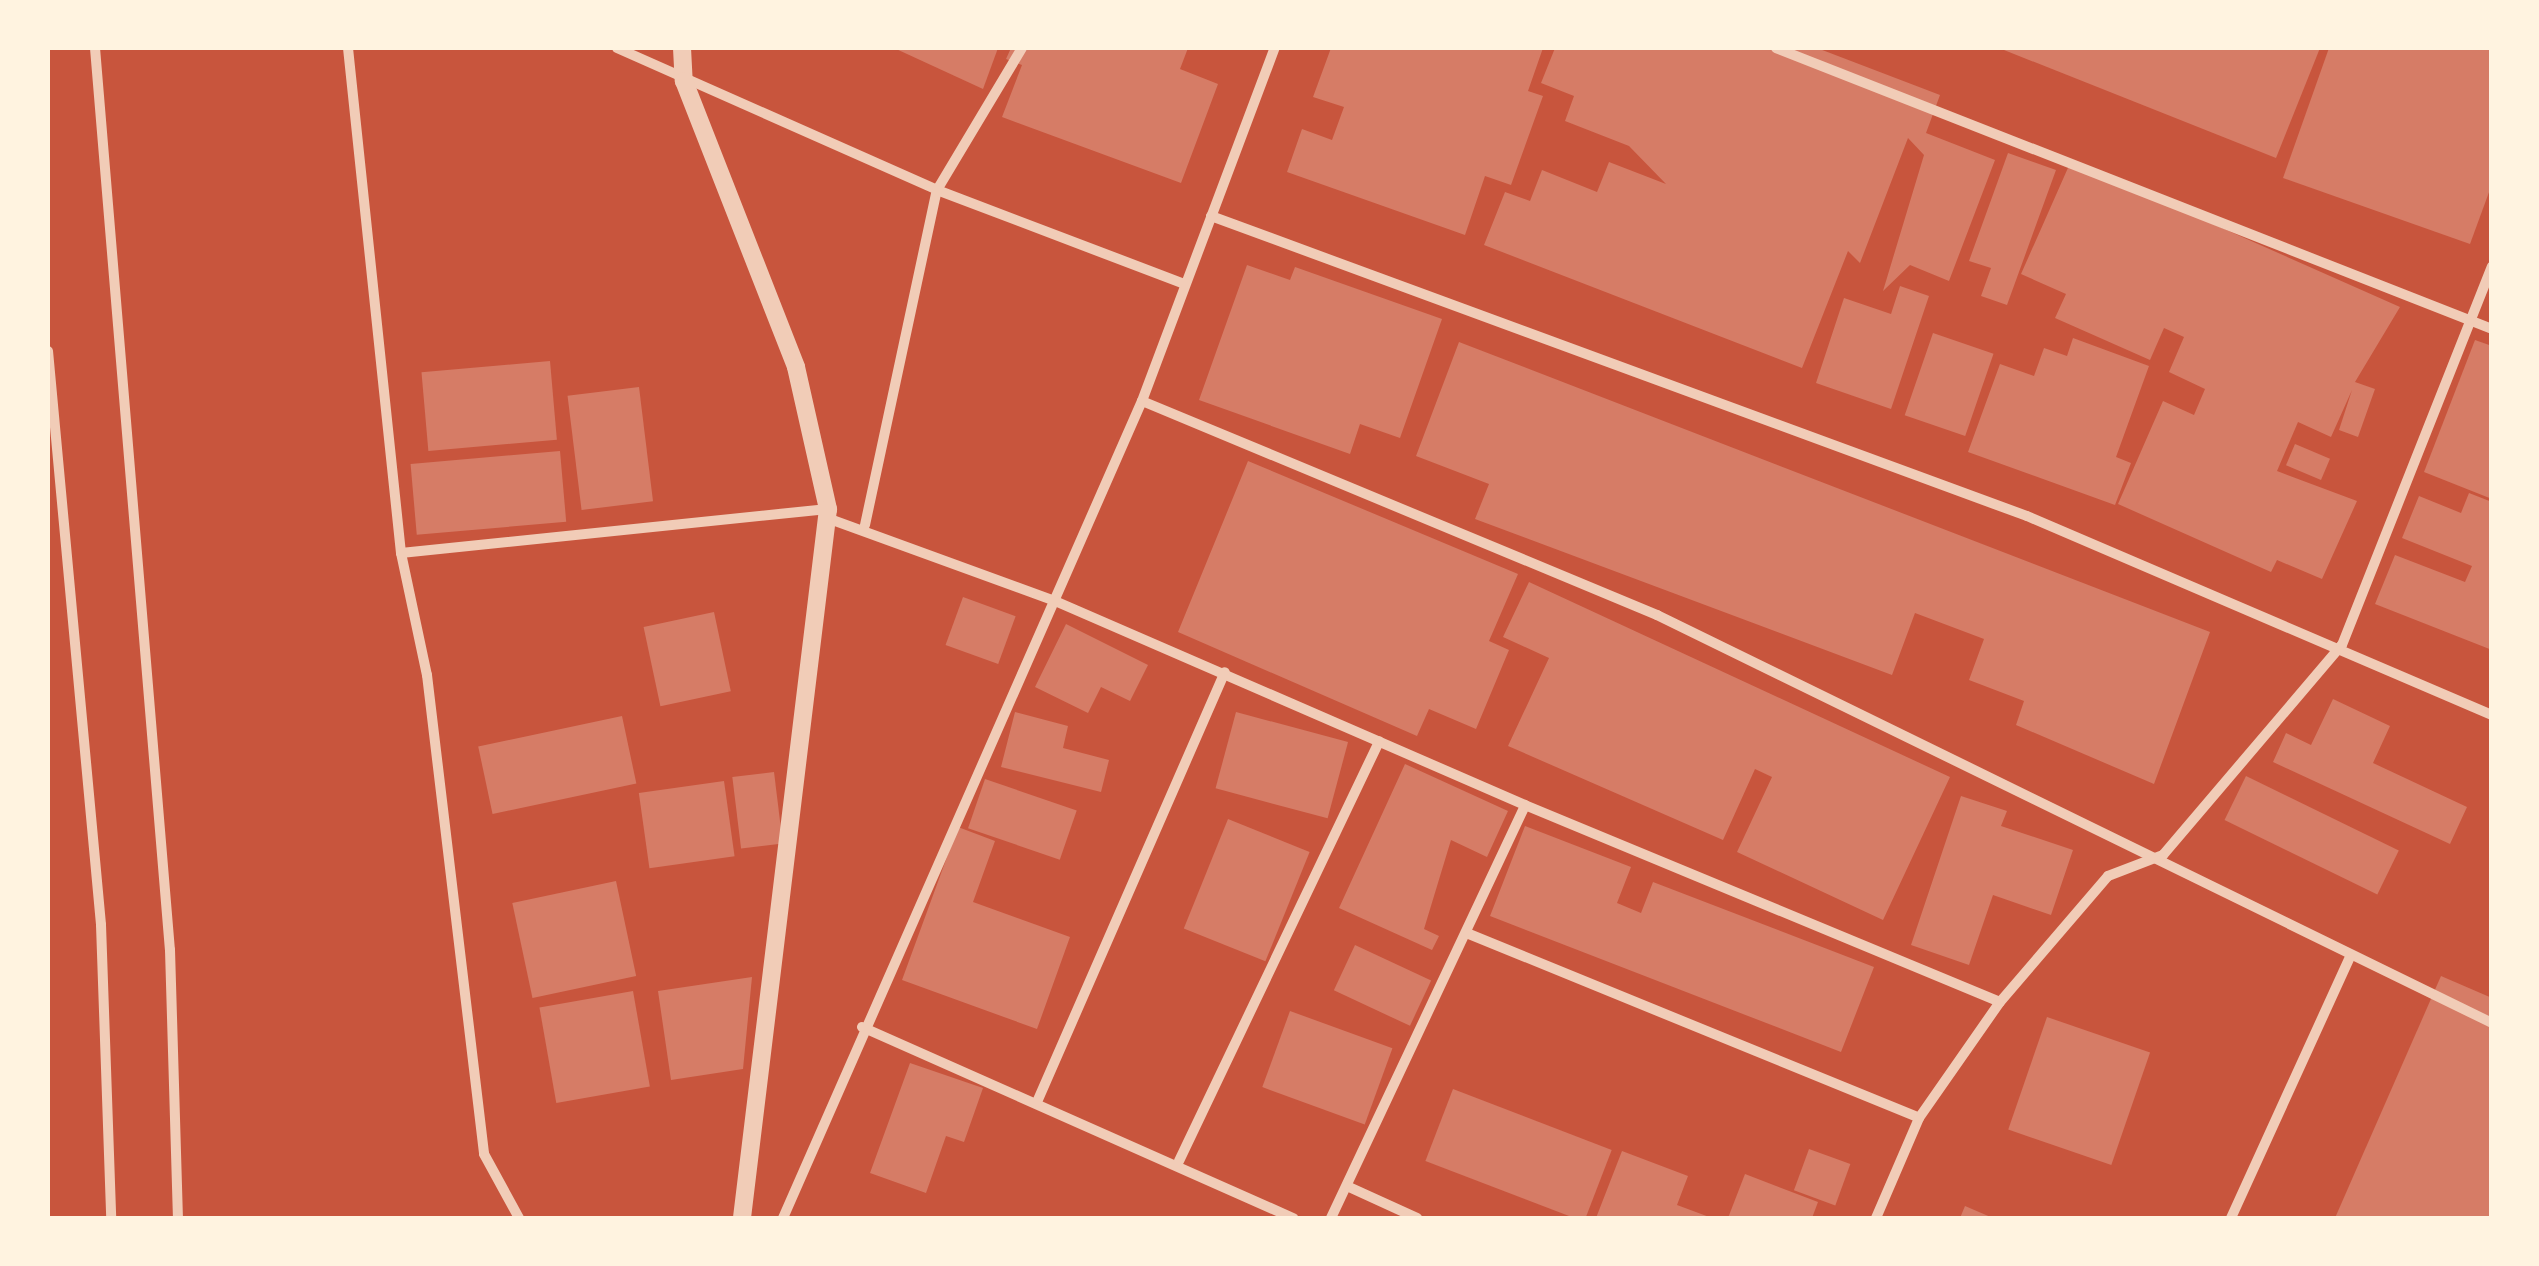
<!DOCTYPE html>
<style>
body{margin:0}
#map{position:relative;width:2539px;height:1266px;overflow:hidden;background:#c8553d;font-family:"DejaVu Sans",sans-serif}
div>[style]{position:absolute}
.building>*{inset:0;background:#d67c66;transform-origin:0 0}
.minor>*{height:10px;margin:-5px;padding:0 5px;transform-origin:5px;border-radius:5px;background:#f1ccb7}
.tertiary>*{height:18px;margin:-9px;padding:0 9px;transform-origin:9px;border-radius:9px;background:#f1ccb7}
span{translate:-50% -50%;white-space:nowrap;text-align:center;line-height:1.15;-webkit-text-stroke:10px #fff3e0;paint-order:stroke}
.frame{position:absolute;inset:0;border:50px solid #fff3e0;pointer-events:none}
</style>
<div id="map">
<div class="building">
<div style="clip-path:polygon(894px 48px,998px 48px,983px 89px)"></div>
<div style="clip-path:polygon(1011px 48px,1188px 48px,1180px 69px,1218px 84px,1181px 183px,1002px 117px,1022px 65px,1006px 59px)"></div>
<div style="clip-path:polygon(1331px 48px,1543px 48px,1528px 91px,1543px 96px,1511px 185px,1485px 176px,1465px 235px,1287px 172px,1302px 129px,1332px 140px,1344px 107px,1313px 97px)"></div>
<div style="clip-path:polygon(1555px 48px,1817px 48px,1940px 95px,1926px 133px,1995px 160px,1949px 281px,1910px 265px,1883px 291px,1924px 155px,1908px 138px,1860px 263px,1848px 251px,1802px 368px,1484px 245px,1505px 192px,1530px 201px,1542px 170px,1597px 192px,1609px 162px,1666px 184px,1629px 146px,1565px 121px,1574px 96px,1541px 83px)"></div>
<div style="clip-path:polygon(1999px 48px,2320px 48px,2276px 158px)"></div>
<div style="clip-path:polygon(2329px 48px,2492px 48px,2492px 184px,2470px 244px,2283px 178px)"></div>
<div style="clip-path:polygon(2008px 153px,2056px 170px,2007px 305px,1981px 296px,1991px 268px,1969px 261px)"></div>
<div style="clip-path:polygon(2071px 161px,2400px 307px,2355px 382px,2375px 389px,2358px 437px,2339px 430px,2352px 390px,2331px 437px,2298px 422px,2277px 471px,2357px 501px,2322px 579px,2277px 560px,2271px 572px,2118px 504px,2163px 401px,2194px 415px,2205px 389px,2169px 372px,2184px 337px,2164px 328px,2150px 360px,2055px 318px,2066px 294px,2021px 274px)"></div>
<div style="clip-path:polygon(1247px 265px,1290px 280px,1295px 267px,1442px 319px,1400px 438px,1360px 424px,1350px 454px,1199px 400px)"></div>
<div style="clip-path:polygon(1900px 286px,1929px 296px,1891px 409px,1816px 383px,1844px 298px,1891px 314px)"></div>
<div style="left:1933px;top:333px;width:64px;height:87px;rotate:19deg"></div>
<div style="clip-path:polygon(2073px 338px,2149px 366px,2116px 457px,2131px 463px,2115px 505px,1968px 452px,2000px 364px,2034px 376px,2044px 348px,2067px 356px)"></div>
<div style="clip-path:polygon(2475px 340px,2492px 346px,2492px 499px,2424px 472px)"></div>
<div style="clip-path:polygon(1459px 342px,2210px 632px,2154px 784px,2016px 725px,2024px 701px,1969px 680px,1984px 639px,1915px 613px,1892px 675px,1475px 519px,1489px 484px,1416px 456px)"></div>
<div style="left:550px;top:361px;width:79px;height:129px;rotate:85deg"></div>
<div style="left:639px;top:387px;width:115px;height:72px;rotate:83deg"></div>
<div style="left:2295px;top:444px;width:38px;height:23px;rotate:23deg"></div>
<div style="left:560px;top:451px;width:71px;height:150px;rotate:85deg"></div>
<div style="clip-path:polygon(1248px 461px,1518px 574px,1489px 641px,1509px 650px,1476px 729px,1429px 709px,1417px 736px,1178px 632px)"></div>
<div style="clip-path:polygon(2469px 493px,2492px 502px,2492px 650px,2375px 604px,2395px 555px,2465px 582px,2472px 566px,2402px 538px,2419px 496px,2461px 513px)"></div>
<div style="clip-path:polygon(1529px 582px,1950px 777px,1883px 920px,1737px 852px,1772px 777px,1755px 769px,1723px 840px,1508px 746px,1549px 658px,1503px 637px)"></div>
<div style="left:963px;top:597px;width:56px;height:51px;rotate:20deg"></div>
<div style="left:714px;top:612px;width:81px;height:72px;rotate:78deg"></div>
<div style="clip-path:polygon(1066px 624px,1148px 665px,1130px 701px,1101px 687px,1088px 713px,1035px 687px)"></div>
<div style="clip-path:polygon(2333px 699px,2390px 726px,2373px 763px,2467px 807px,2450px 844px,2273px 762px,2286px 733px,2311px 745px)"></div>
<div style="clip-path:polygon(1015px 712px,1068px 726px,1063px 748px,1109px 760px,1101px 792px,1001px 767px)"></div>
<div style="left:1236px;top:712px;width:116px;height:79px;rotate:15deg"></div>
<div style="left:622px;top:716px;width:69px;height:147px;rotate:78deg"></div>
<div style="clip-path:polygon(1405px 764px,1508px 811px,1487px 857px,1451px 840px,1424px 929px,1439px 936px,1432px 950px,1339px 908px)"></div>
<div style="left:774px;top:772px;width:72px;height:42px;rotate:83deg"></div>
<div style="left:2246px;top:776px;width:170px;height:49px;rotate:26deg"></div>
<div style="left:985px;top:779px;width:97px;height:52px;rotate:19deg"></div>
<div style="left:724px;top:781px;width:76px;height:86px;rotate:82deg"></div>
<div style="clip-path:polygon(1961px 796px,2007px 811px,2001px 826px,2073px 850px,2051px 915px,1993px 895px,1969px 965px,1911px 945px)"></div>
<div style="left:1228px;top:819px;width:88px;height:118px;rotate:22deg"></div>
<div style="clip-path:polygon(1525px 826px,1631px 867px,1617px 903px,1641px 913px,1653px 882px,1874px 967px,1841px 1052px,1490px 916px)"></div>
<div style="clip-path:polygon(958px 827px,995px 841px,973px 902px,1070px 937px,1037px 1029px,902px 980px)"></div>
<div style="left:616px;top:881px;width:97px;height:106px;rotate:78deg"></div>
<div style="left:1355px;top:945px;width:84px;height:50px;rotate:25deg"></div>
<div style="clip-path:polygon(2441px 976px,2492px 998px,2492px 1218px,2335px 1218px)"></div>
<div style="clip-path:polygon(752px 977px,743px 1069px,671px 1080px,658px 991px)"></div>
<div style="left:633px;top:991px;width:97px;height:95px;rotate:80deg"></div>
<div style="left:1290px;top:1011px;width:109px;height:81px;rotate:20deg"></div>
<div style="left:2047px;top:1017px;width:109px;height:119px;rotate:19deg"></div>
<div style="clip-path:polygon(910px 1063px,983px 1088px,964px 1142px,946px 1136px,926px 1193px,870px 1173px)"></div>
<div style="left:1453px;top:1089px;width:170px;height:77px;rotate:21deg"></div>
<div style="left:1809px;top:1149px;width:44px;height:44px;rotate:20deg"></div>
<div style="clip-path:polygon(1622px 1151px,1688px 1176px,1677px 1205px,1712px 1218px,1596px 1218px)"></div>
<div style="clip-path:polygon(1745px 1174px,1818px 1202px,1812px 1218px,1728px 1218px)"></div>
<div style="clip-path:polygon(1965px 1206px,1993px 1218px,1960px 1218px)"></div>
</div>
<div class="minor">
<div style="left:95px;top:48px;width:905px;rotate:85.25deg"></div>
<div style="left:170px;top:950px;width:268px;rotate:88.3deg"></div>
<div style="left:348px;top:48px;width:508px;rotate:84.01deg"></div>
<div style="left:401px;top:553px;width:125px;rotate:78deg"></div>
<div style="left:427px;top:675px;width:482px;rotate:83.2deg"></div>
<div style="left:484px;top:1154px;width:73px;rotate:61.3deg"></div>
<div style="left:617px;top:48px;width:350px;rotate:23.9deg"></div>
<div style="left:937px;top:190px;width:265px;rotate:20.8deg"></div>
<div style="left:1776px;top:48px;width:769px;rotate:21.43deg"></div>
<div style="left:1211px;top:216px;width:869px;rotate:20.19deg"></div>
<div style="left:2027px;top:516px;width:506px;rotate:23.17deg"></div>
<div style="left:48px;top:351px;width:576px;rotate:84.72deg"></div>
<div style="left:101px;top:925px;width:293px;rotate:88deg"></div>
<div style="left:1142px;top:401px;width:558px;rotate:22.56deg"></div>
<div style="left:1657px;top:615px;width:929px;rotate:26.04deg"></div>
<div style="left:827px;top:518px;width:243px;rotate:20deg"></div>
<div style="left:1055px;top:601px;width:512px;rotate:23.46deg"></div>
<div style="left:865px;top:525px;width:343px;rotate:-77.9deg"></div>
<div style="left:937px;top:190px;width:165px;rotate:-59.1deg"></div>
<div style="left:401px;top:553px;width:429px;rotate:-5.9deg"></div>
<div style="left:1469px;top:934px;width:486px;rotate:22.2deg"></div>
<div style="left:862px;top:1027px;width:472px;rotate:23.9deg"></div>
<div style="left:1037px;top:1102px;width:469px;rotate:-66.4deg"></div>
<div style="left:1179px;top:1161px;width:465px;rotate:-64.5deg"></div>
<div style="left:1349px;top:1187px;width:75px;rotate:24.5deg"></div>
<div style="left:783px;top:1218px;width:892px;rotate:-66.28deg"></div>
<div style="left:1142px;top:401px;width:377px;rotate:-69.4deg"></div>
<div style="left:1331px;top:1218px;width:456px;rotate:-64.8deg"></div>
<div style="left:1525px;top:805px;width:514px;rotate:22.53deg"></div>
<div style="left:1876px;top:1218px;width:109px;rotate:-66.7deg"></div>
<div style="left:1919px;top:1118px;width:141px;rotate:-55.1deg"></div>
<div style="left:2000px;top:1002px;width:166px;rotate:-49.4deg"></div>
<div style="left:2108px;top:876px;width:59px;rotate:-20.9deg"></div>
<div style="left:2163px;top:855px;width:276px;rotate:-49.6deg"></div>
<div style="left:2342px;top:645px;width:407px;rotate:-68.4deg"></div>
<div style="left:2231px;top:1218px;width:287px;rotate:-65.5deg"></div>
</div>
<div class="tertiary">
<div style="left:682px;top:48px;width:33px;rotate:87deg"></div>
<div style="left:684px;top:81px;width:307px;rotate:68.6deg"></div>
<div style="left:796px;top:367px;width:146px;rotate:77.3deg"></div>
<div style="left:828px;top:509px;width:714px;rotate:96.92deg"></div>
</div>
<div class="frame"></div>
</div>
